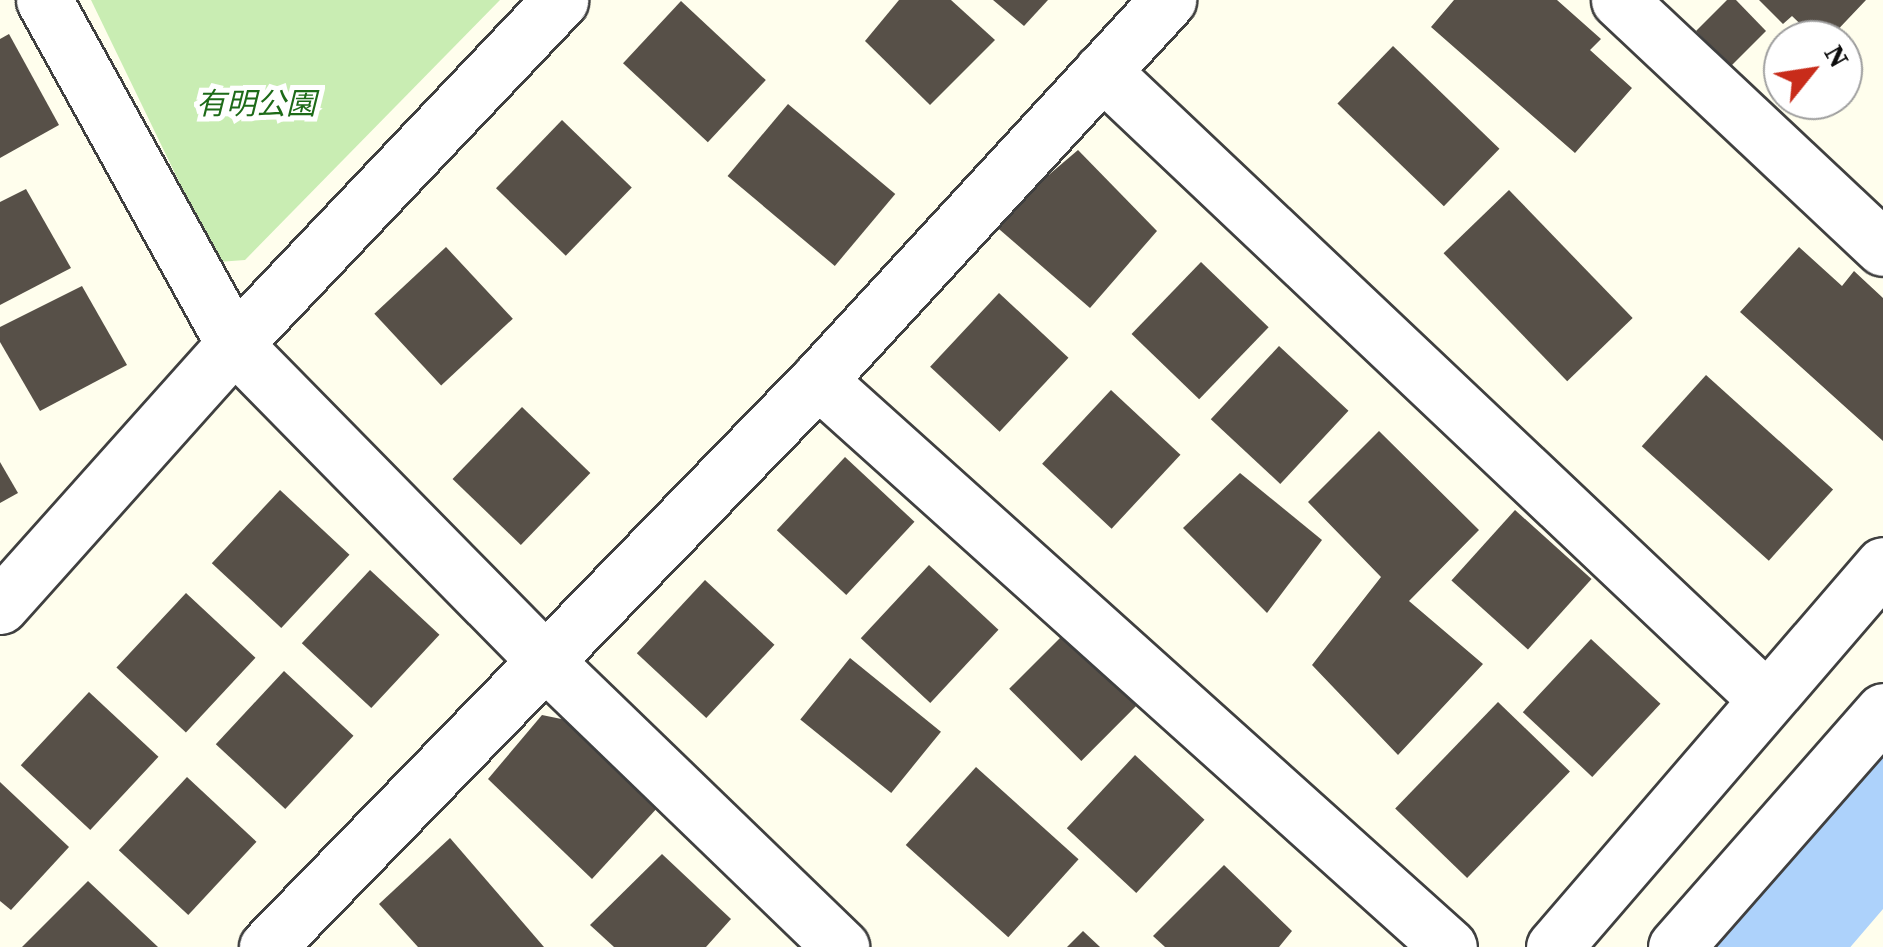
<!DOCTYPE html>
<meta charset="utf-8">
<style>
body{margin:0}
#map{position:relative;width:1883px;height:947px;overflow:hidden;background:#fffeed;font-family:"Source Serif 4","Noto Sans JP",serif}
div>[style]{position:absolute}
.green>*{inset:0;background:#c9edb3}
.river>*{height:128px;margin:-64px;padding:0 64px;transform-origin:64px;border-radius:64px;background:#add2fb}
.building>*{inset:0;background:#575048;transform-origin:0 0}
.roads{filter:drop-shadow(2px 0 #404040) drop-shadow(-2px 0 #404040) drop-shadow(0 2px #404040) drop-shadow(0 -2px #404040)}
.minor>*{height:55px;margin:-27.5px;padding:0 27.5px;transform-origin:27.5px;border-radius:27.5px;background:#fff}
span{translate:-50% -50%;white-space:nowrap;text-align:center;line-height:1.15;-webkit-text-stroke:10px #fff;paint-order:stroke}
.park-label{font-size:30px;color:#1d6a18;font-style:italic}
.north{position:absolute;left:1763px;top:20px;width:100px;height:100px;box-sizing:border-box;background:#fff;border:2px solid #9e9e9e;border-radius:50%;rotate:60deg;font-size:28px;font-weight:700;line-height:40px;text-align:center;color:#0d0d0d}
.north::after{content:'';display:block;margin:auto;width:35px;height:45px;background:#c82c1a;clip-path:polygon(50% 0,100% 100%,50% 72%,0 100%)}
</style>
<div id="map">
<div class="green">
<div style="clip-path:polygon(91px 0,500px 0,245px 260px,218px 262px)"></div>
</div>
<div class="river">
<div style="left:1766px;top:947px;width:179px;rotate:-49.3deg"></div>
</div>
<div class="building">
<div style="clip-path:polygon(899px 0,951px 0,995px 40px,930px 105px,865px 41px)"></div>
<div style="clip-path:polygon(993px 0,1048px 0,1024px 26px)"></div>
<div style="clip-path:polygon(1454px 0,1557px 0,1601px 39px,1590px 50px,1632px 88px,1575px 153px,1431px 27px)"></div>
<div style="clip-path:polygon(1727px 0,1736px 0,1766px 31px,1731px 66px,1696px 31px)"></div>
<div style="clip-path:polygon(1759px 0,1866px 0,1828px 40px,1817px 40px,1792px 16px,1783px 24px)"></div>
<div style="left:681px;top:1px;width:116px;height:85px;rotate:43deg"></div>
<div style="clip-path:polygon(9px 34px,59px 125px,0 158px,0 39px)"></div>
<div style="left:1393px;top:46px;width:148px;height:80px;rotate:44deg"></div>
<div style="left:788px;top:104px;width:140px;height:94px;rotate:40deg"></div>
<div style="left:562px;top:120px;width:97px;height:95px;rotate:44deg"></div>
<div style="clip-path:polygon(1078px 150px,1157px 231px,1090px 308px,992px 223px)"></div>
<div style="clip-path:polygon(26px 189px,71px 268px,0 305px,0 202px)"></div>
<div style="left:1509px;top:190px;width:178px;height:91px;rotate:46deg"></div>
<div style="left:446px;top:247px;width:98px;height:98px;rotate:47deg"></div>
<div style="clip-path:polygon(1799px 247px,1842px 286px,1854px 271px,1883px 298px,1883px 441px,1740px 312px)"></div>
<div style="left:1201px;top:262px;width:94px;height:100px;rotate:44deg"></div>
<div style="clip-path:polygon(82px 286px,127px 365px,40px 411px,0 342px,0 327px)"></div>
<div style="left:999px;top:293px;width:95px;height:101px;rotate:43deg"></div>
<div style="left:1279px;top:346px;width:95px;height:100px;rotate:43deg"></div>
<div style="left:1706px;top:375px;width:171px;height:96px;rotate:42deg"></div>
<div style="left:1111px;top:390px;width:95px;height:101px;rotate:43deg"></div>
<div style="left:522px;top:407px;width:95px;height:100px;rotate:44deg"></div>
<div style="clip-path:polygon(1379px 431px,1479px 530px,1409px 601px,1483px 664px,1398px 755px,1312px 665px,1381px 577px,1308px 502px)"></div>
<div style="left:845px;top:457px;width:95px;height:100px;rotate:43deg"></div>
<div style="clip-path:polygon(0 462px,18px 493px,0 503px)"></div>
<div style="clip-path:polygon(1240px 473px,1322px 540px,1267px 613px,1183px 528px)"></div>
<div style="left:280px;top:490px;width:95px;height:100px;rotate:43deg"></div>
<div style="left:1515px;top:510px;width:103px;height:95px;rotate:42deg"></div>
<div style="left:929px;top:565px;width:95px;height:100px;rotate:43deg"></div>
<div style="left:370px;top:570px;width:95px;height:100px;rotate:43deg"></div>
<div style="left:705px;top:580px;width:95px;height:100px;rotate:43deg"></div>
<div style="left:186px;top:593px;width:95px;height:102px;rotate:43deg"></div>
<div style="left:1070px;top:628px;width:102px;height:86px;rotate:45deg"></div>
<div style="left:1591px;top:639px;width:95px;height:100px;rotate:43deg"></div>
<div style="left:850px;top:658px;width:117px;height:79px;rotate:39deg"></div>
<div style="left:284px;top:671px;width:95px;height:100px;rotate:43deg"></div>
<div style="left:89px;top:692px;width:95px;height:100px;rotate:43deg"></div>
<div style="left:1498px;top:702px;width:100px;height:148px;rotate:44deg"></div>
<div style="clip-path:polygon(542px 715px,571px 721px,659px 806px,592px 879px,488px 779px)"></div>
<div style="left:1135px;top:755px;width:95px;height:100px;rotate:43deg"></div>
<div style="left:976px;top:767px;width:138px;height:105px;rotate:42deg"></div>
<div style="left:187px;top:777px;width:95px;height:100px;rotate:43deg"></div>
<div style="clip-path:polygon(0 782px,69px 847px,11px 910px,0 901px)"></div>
<div style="clip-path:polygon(450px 838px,544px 947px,418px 947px,379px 904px)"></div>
<div style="clip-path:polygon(662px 854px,731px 919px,706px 947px,614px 947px,590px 925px)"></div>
<div style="clip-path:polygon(1224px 865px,1292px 931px,1279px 947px,1165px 947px,1153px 936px)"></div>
<div style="clip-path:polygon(88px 881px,158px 947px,22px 947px)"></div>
<div style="clip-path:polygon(1083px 931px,1100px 947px,1067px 947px)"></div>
</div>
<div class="roads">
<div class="minor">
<div style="left:44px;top:0;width:393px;rotate:61.1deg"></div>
<div style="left:234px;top:344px;width:447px;rotate:45.5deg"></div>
<div style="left:547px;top:663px;width:409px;rotate:44deg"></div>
<div style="left:1619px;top:0;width:362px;rotate:43.2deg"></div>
<div style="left:1102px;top:71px;width:911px;rotate:43.4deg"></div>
<div style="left:818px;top:380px;width:848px;rotate:41.94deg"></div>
<div style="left:0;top:606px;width:351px;rotate:-48.2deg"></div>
<div style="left:234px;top:344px;width:474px;rotate:-46.5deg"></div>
<div style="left:267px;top:947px;width:791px;rotate:-45.82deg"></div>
<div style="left:818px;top:380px;width:517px;rotate:-47.35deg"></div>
<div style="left:1554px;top:947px;width:504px;rotate:-49.26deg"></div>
<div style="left:1676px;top:947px;width:314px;rotate:-48.7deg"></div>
</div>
</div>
<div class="park-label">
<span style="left:256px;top:104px">有明公園</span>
</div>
<div class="north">N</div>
</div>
